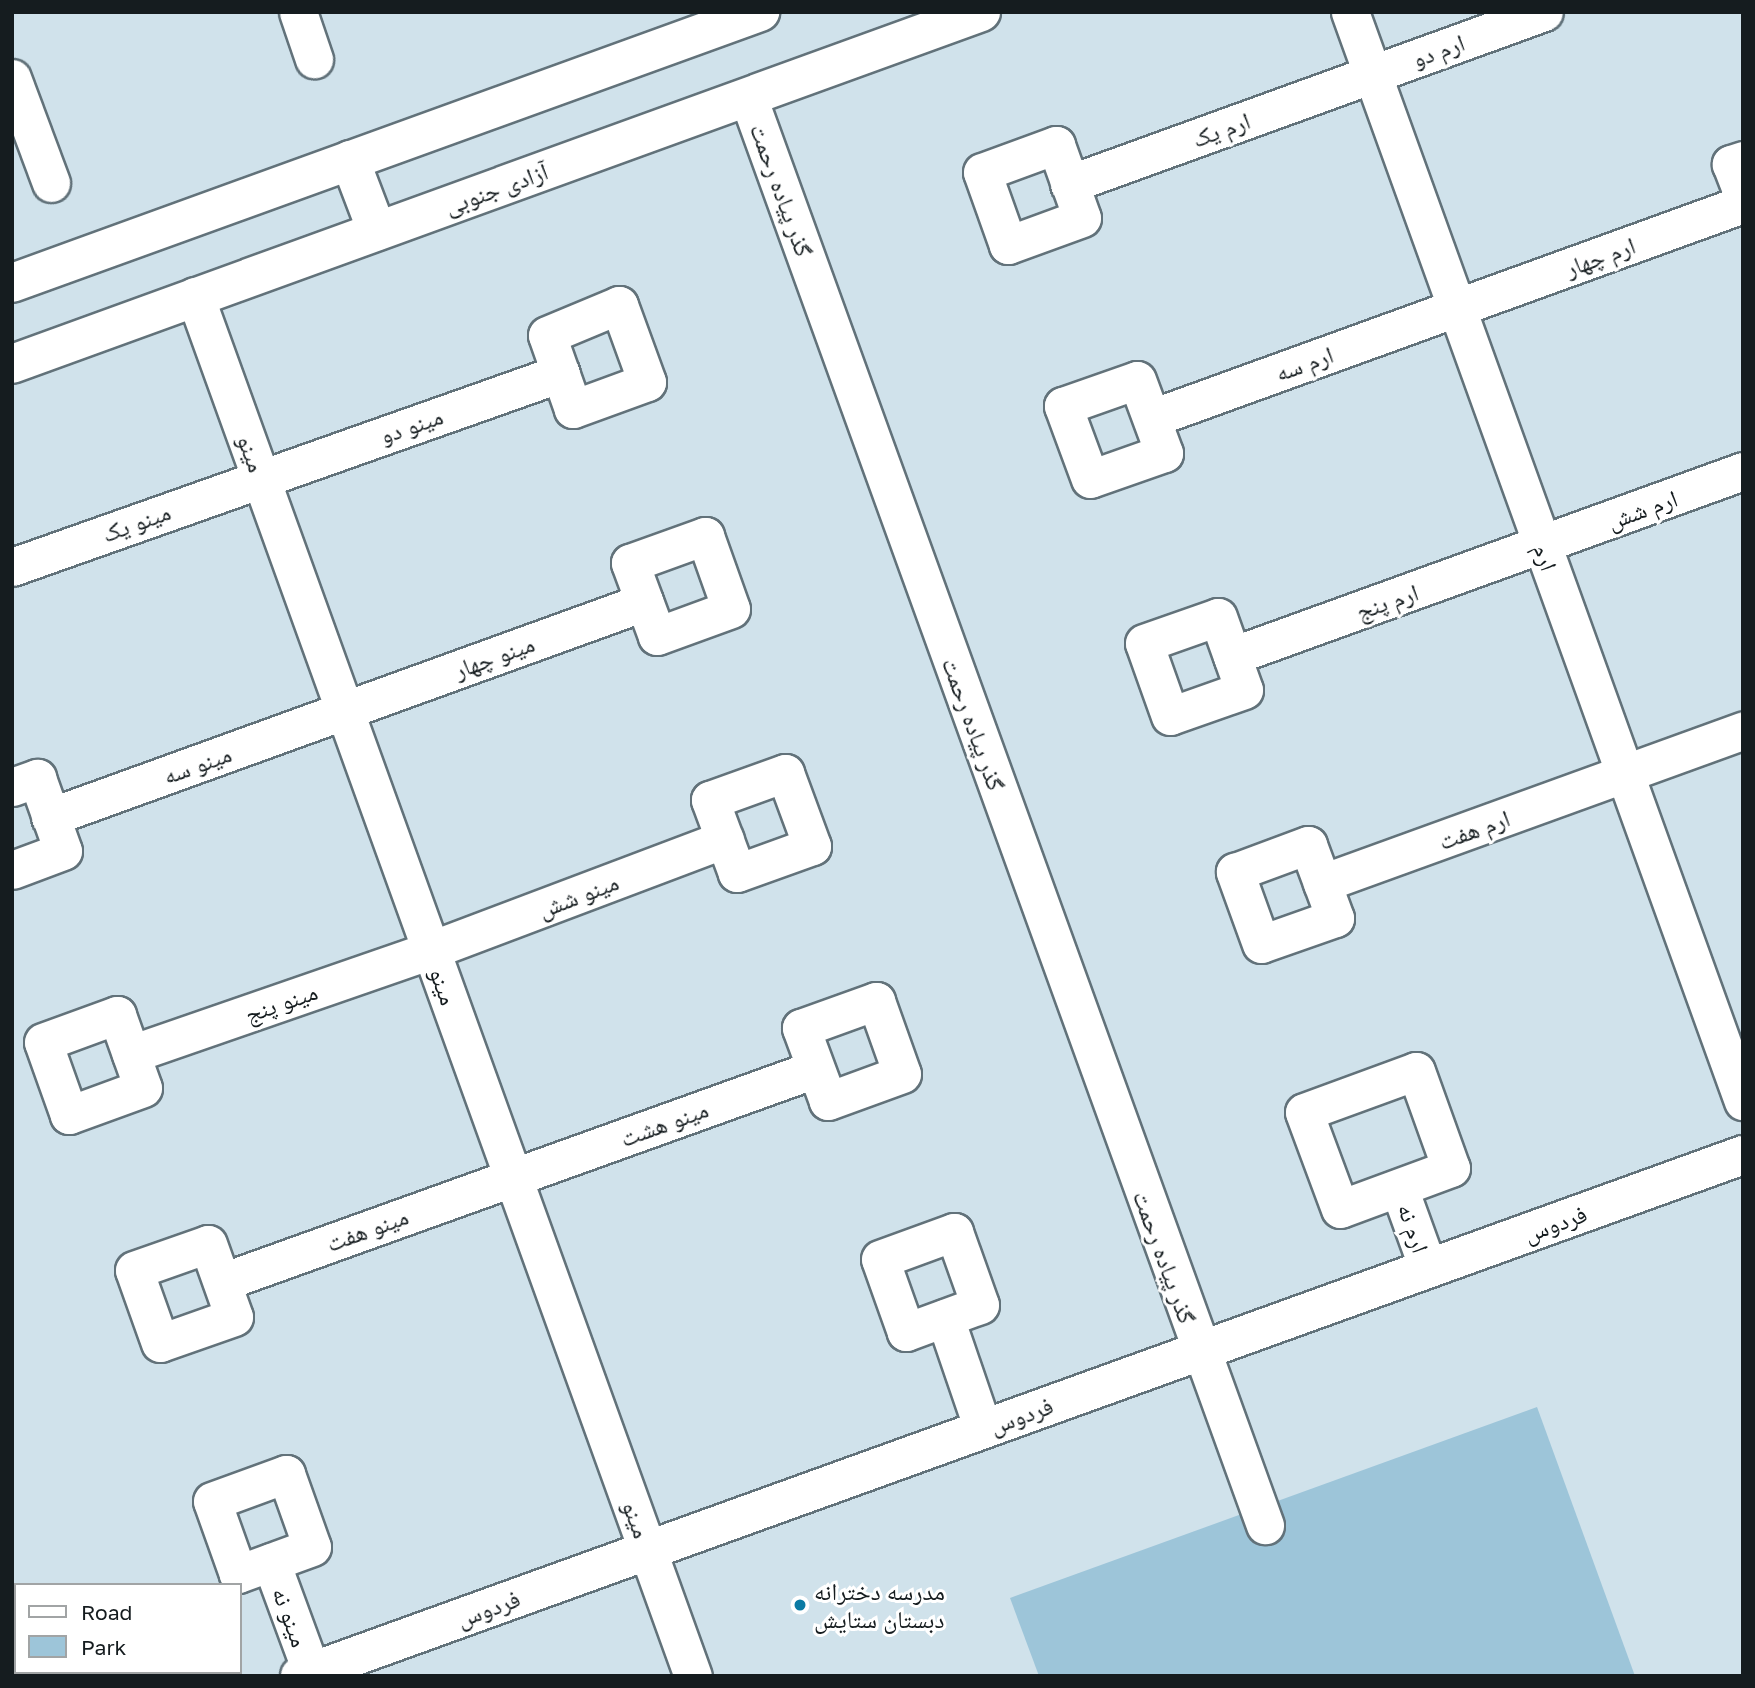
<!DOCTYPE html>
<meta charset="utf-8">
<style>
body{margin:0}
#map{position:relative;width:1755px;height:1688px;overflow:hidden;background:#d0e2eb;font-family:"Golos Text","Noto Naskh Arabic",sans-serif}
div>[style]{position:absolute}
.green>*{inset:0;background:#9dc5d9}
.roads{filter:drop-shadow(2px 0 #62727a) drop-shadow(-2px 0 #62727a) drop-shadow(0 2px #62727a) drop-shadow(0 -2px #62727a)}
.street>*{height:37px;margin:-18.5px;padding:0 18.5px;transform-origin:18.5px;border-radius:18.5px;background:#fff}
.secondary>*{height:38px;margin:-19px;padding:0 19px;transform-origin:19px;border-radius:19px;background:#fff}
.dots>*{width:19px;height:19px;translate:-50% -50%;box-sizing:border-box;border:4px solid #fff;border-radius:50%}
span{translate:-50% -50%;white-space:nowrap;text-align:center;line-height:1.15;-webkit-text-stroke:6px #fff;paint-order:stroke}
.street-label{font-size:24px;color:#151c1f}
.poi-label{font-size:24px;color:#151c1f}
.left{translate:0 -50%;text-align:left}
.frame{position:absolute;inset:0;border:14px solid #151c1f;pointer-events:none}
.legend{position:absolute;left:14px;top:1583px;width:228px;height:91px;box-sizing:border-box;background:#fff;border:2px solid #a1a4a5;margin:0;padding:9px 12px;list-style:none;font-size:21px;color:#151c1f}
.legend li{display:flex;align-items:center;gap:14px;height:35px}
.legend b{width:35px;border:2px solid #a1a4a5}
</style>
<div id="map">
<div class="green">
<div style="clip-path:polygon(1537px 1407px,1635px 1676px,1039px 1676px,1010px 1598px)"></div>
</div>
<div class="roads">
<div class="street">
<div style="left:298px;top:12px;width:50px;rotate:71.2deg"></div>
<div style="left:1350px;top:12px;width:1158px;rotate:70.16deg"></div>
<div style="left:12px;top:78px;width:112px;rotate:69.6deg"></div>
<div style="left:748px;top:97px;width:1519px;rotate:70.1deg"></div>
<div style="left:1056px;top:145px;width:77px;rotate:70.4deg"></div>
<div style="left:1082px;top:218px;width:79px;rotate:160deg"></div>
<div style="left:1008px;top:245px;width:77px;rotate:-109.6deg"></div>
<div style="left:982px;top:172px;width:79px;rotate:-20deg"></div>
<div style="left:1743px;top:160px;width:13px;rotate:162deg"></div>
<div style="left:1731px;top:164px;width:34px;rotate:69deg"></div>
<div style="left:1069px;top:184px;width:505px;rotate:-19.91deg"></div>
<div style="left:195px;top:296px;width:1467px;rotate:70.16deg"></div>
<div style="left:619px;top:305px;width:82px;rotate:70deg"></div>
<div style="left:647px;top:382px;width:79px;rotate:160deg"></div>
<div style="left:573px;top:409px;width:78px;rotate:-109.4deg"></div>
<div style="left:547px;top:335px;width:78px;rotate:-22.6deg"></div>
<div style="left:1137px;top:380px;width:78px;rotate:69.7deg"></div>
<div style="left:1164px;top:453px;width:78px;rotate:160.6deg"></div>
<div style="left:1090px;top:479px;width:78px;rotate:-110.3deg"></div>
<div style="left:1063px;top:406px;width:78px;rotate:-19.4deg"></div>
<div style="left:1152px;top:418px;width:629px;rotate:-19.91deg"></div>
<div style="left:705px;top:536px;width:77px;rotate:70.4deg"></div>
<div style="left:731px;top:609px;width:79px;rotate:160deg"></div>
<div style="left:657px;top:636px;width:78px;rotate:-110.3deg"></div>
<div style="left:630px;top:563px;width:80px;rotate:-19.8deg"></div>
<div style="left:12px;top:567px;width:582px;rotate:-19.46deg"></div>
<div style="left:1218px;top:617px;width:77px;rotate:70.4deg"></div>
<div style="left:1244px;top:690px;width:78px;rotate:160.6deg"></div>
<div style="left:1170px;top:716px;width:77px;rotate:-109.6deg"></div>
<div style="left:1144px;top:643px;width:78px;rotate:-19.4deg"></div>
<div style="left:1232px;top:656px;width:543px;rotate:-19.9deg"></div>
<div style="left:785px;top:773px;width:78px;rotate:69.7deg"></div>
<div style="left:812px;top:846px;width:80px;rotate:160.2deg"></div>
<div style="left:737px;top:873px;width:78px;rotate:-110.3deg"></div>
<div style="left:710px;top:800px;width:80px;rotate:-19.8deg"></div>
<div style="left:12px;top:787px;width:27px;rotate:-20deg"></div>
<div style="left:37px;top:778px;width:77px;rotate:70.4deg"></div>
<div style="left:63px;top:851px;width:54px;rotate:159.6deg"></div>
<div style="left:50px;top:817px;width:632px;rotate:-19.9deg"></div>
<div style="left:1308px;top:845px;width:78px;rotate:69.7deg"></div>
<div style="left:1335px;top:918px;width:78px;rotate:160.6deg"></div>
<div style="left:1261px;top:944px;width:77px;rotate:-109.9deg"></div>
<div style="left:1235px;top:872px;width:78px;rotate:-20.3deg"></div>
<div style="left:1322px;top:883px;width:448px;rotate:-19.9deg"></div>
<div style="left:876px;top:1001px;width:77px;rotate:70.4deg"></div>
<div style="left:902px;top:1074px;width:79px;rotate:160deg"></div>
<div style="left:828px;top:1101px;width:78px;rotate:-110.3deg"></div>
<div style="left:801px;top:1028px;width:80px;rotate:-19.8deg"></div>
<div style="left:117px;top:1015px;width:77px;rotate:70.4deg"></div>
<div style="left:143px;top:1088px;width:79px;rotate:160deg"></div>
<div style="left:69px;top:1115px;width:77px;rotate:-109.6deg"></div>
<div style="left:43px;top:1042px;width:79px;rotate:-20deg"></div>
<div style="left:131px;top:1054px;width:318px;rotate:-19.1deg"></div>
<div style="left:431px;top:950px;width:314px;rotate:-20.7deg"></div>
<div style="left:1416px;top:1071px;width:103px;rotate:70.2deg"></div>
<div style="left:1451px;top:1168px;width:118px;rotate:159.7deg"></div>
<div style="left:1340px;top:1209px;width:103px;rotate:-110.4deg"></div>
<div style="left:1304px;top:1112px;width:119px;rotate:-20.1deg"></div>
<div style="left:1399px;top:1188px;width:85px;rotate:70.1deg"></div>
<div style="left:954px;top:1232px;width:77px;rotate:70.4deg"></div>
<div style="left:980px;top:1305px;width:79px;rotate:160deg"></div>
<div style="left:906px;top:1332px;width:77px;rotate:-109.6deg"></div>
<div style="left:880px;top:1259px;width:79px;rotate:-20deg"></div>
<div style="left:208px;top:1244px;width:77px;rotate:70.4deg"></div>
<div style="left:234px;top:1317px;width:78px;rotate:160.6deg"></div>
<div style="left:160px;top:1343px;width:77px;rotate:-109.6deg"></div>
<div style="left:134px;top:1270px;width:78px;rotate:-19.4deg"></div>
<div style="left:222px;top:1282px;width:630px;rotate:-19.76deg"></div>
<div style="left:945px;top:1318px;width:117px;rotate:71.1deg"></div>
<div style="left:286px;top:1474px;width:77px;rotate:70.4deg"></div>
<div style="left:312px;top:1547px;width:79px;rotate:160deg"></div>
<div style="left:238px;top:1574px;width:77px;rotate:-109.6deg"></div>
<div style="left:212px;top:1501px;width:79px;rotate:-20deg"></div>
<div style="left:271px;top:1562px;width:121px;rotate:69.8deg"></div>
</div>
<div class="secondary">
<div style="left:350px;top:160px;width:76px;rotate:69.2deg"></div>
<div style="left:12px;top:283px;width:796px;rotate:-19.92deg"></div>
<div style="left:12px;top:364px;width:1031px;rotate:-19.96deg"></div>
<div style="left:12px;top:1616px;width:11px;rotate:68deg"></div>
<div style="left:32px;top:1672px;width:4px;rotate:63deg"></div>
<div style="left:300px;top:1676px;width:1534px;rotate:-19.85deg"></div>
</div>
</div>
<div class="dots">
<div style="left:800px;top:1605px;background:#0b7ba4"></div>
</div>
<div class="street-label">
<span style="left:1438px;top:50px;rotate:-20deg">ارم دو</span>
<span style="left:1221px;top:129px;rotate:-20deg">ارم یک</span>
<span style="left:496px;top:188px;rotate:-20deg">آزادی جنوبی</span>
<span style="left:782px;top:190px;rotate:70deg">گذر پیاده رحمت</span>
<span style="left:1600px;top:256px;rotate:-20deg">ارم چهار</span>
<span style="left:1304px;top:363px;rotate:-20deg">ارم سه</span>
<span style="left:411px;top:425px;rotate:-19deg">مینو دو</span>
<span style="left:252px;top:453px;rotate:70deg">مینو</span>
<span style="left:1642px;top:509px;rotate:-20deg">ارم شش</span>
<span style="left:136px;top:522px;rotate:-20deg">مینو یک</span>
<span style="left:1546px;top:557px;rotate:70deg">ارم</span>
<span style="left:1387px;top:601px;rotate:-19deg">ارم پنج</span>
<span style="left:494px;top:656px;rotate:-20deg">مینو چهار</span>
<span style="left:974px;top:724px;rotate:70deg">گذر پیاده رحمت</span>
<span style="left:197px;top:764px;rotate:-20deg">مینو سه</span>
<span style="left:1474px;top:829px;rotate:-20deg">ارم هفت</span>
<span style="left:578px;top:895px;rotate:-21deg">مینو شش</span>
<span style="left:444px;top:986px;rotate:70deg">مینو</span>
<span style="left:281px;top:1002px;rotate:-19deg">مینو پنج</span>
<span style="left:664px;top:1123px;rotate:-20deg">مینو هشت</span>
<span style="left:1555px;top:1223px;rotate:-20deg">فردوس</span>
<span style="left:1414px;top:1228px;rotate:71deg">ارم نه</span>
<span style="left:367px;top:1229px;rotate:-20deg">مینو هفت</span>
<span style="left:1165px;top:1257px;rotate:70deg">گذر پیاده رحمت</span>
<span style="left:1021px;top:1415px;rotate:-20deg">فردوس</span>
<span style="left:637px;top:1519px;rotate:70deg">مینو</span>
<span style="left:488px;top:1608px;rotate:-20deg">فردوس</span>
<span style="left:291px;top:1617px;rotate:70deg">مینو نه</span>
</div>
<div class="poi-label">
<span class="left" style="left:814px;top:1605px">مدرسه دخترانه<br>دبستان ستایش</span>
</div>
<div class="frame"></div>
<ul class="legend">
<li><b style="height:9px;background:#fff"></b>Road</li>
<li><b style="height:19px;background:#9dc5d9"></b>Park</li>
</ul>
</div>
